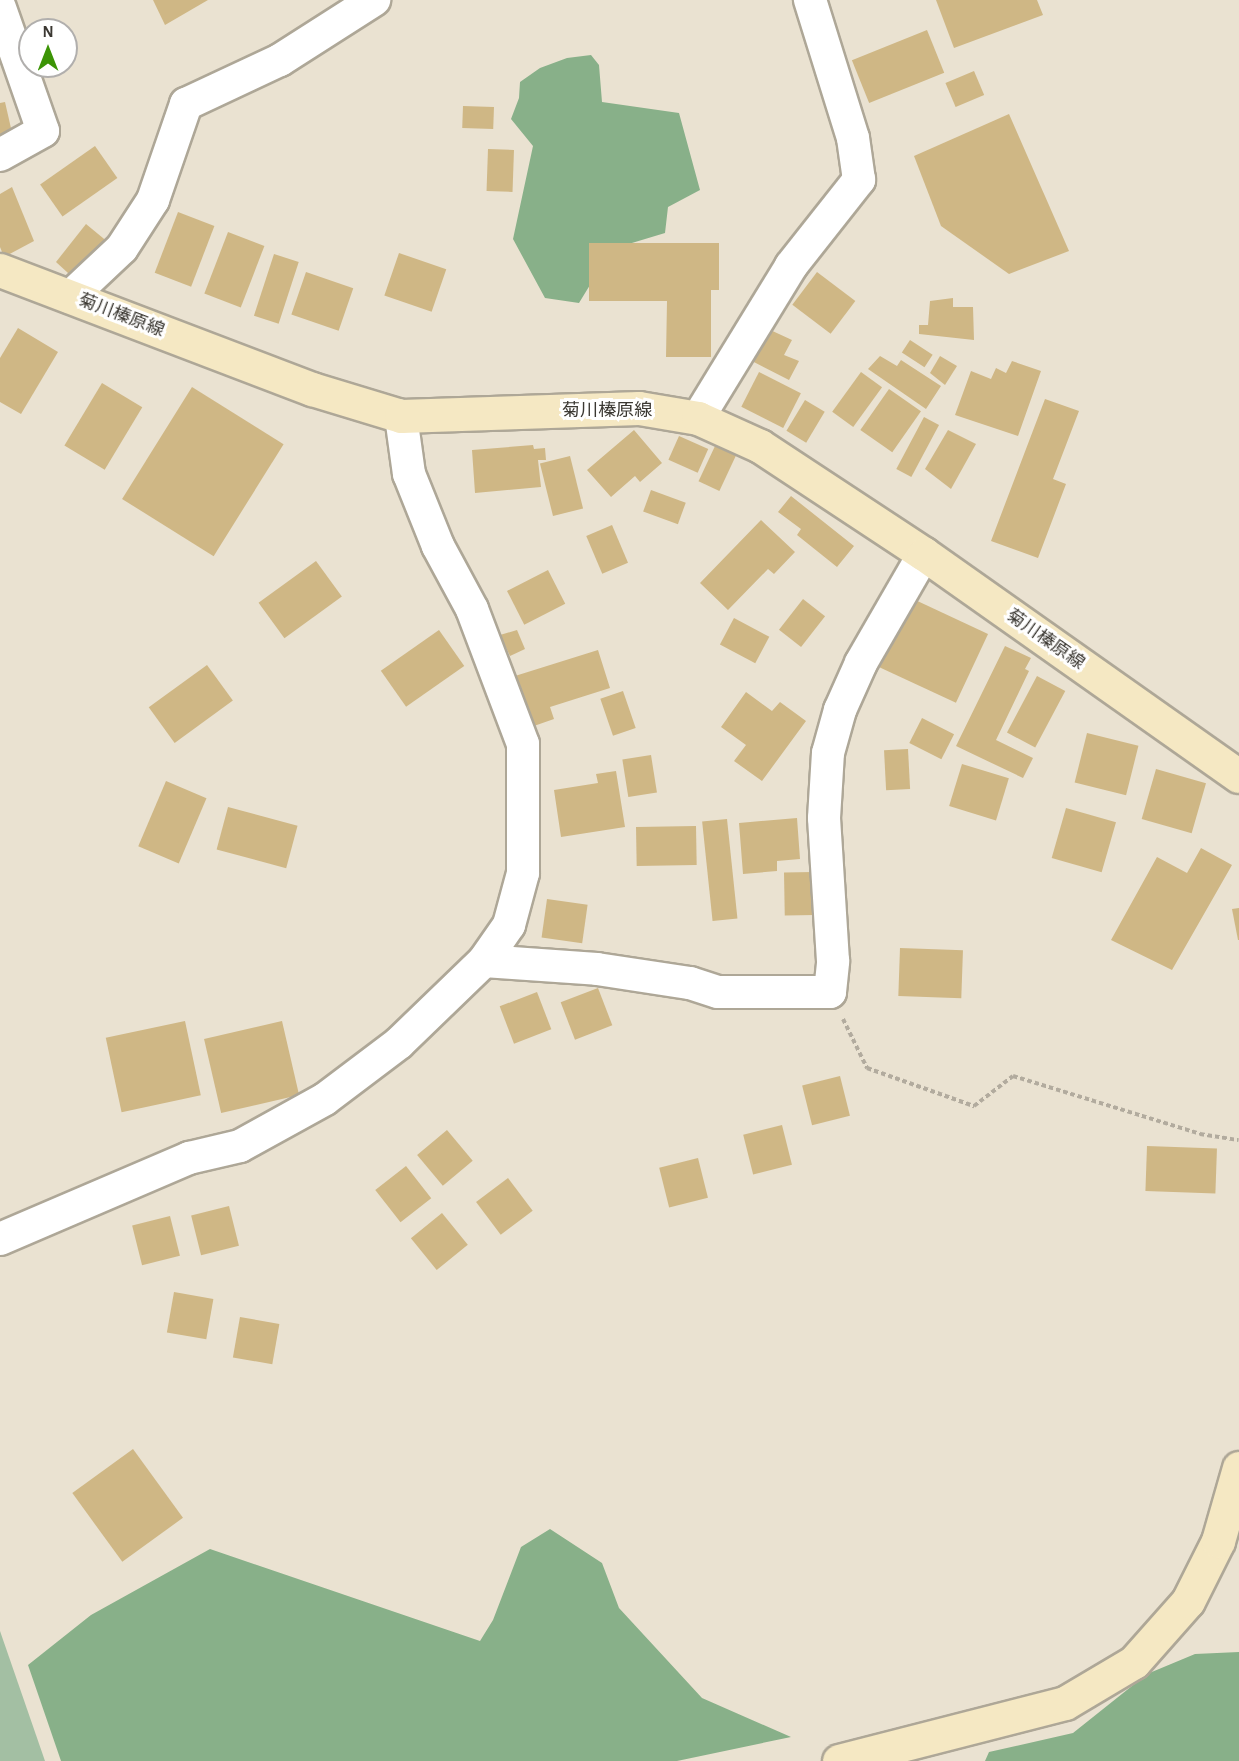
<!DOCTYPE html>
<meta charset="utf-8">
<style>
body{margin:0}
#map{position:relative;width:1239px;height:1761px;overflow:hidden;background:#eae2d1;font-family:"Alegreya Sans","Noto Sans JP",sans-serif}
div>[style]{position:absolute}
.green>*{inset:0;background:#a3bfa3}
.forest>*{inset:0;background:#88b089}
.building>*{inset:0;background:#cfb785;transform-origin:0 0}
.path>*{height:4px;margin-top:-2px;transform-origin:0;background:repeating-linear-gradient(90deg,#b2ab9e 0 4.5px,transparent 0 7.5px)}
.roads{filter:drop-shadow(2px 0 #aea797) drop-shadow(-2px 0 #aea797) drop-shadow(0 2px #aea797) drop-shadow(0 -2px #aea797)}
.street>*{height:32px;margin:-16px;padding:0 16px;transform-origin:16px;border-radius:16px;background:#fff}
.secondary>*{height:33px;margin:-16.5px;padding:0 16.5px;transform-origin:16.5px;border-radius:16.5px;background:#f5e8c3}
span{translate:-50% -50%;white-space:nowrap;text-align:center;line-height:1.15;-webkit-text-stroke:6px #fff;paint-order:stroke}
.street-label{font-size:18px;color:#3b3832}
.north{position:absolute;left:18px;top:18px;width:60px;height:60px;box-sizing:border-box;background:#fff;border:2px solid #b1afad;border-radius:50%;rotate:0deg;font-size:16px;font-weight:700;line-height:24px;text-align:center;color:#3b3832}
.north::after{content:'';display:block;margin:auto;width:21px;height:27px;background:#3c9406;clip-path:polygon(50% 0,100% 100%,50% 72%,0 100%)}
</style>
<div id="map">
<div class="green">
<div style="clip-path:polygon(0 1631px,45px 1761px,0 1761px)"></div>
</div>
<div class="forest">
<div style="clip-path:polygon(591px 55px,599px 65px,602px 102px,679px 113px,700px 190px,668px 207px,665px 233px,612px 249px,579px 303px,545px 298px,513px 239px,533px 146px,511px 119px,519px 98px,520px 82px,540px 68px,567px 58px)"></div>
<div style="clip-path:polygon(550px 1529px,602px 1563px,619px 1608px,702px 1698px,791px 1737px,677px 1761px,61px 1761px,28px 1665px,91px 1615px,210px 1549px,480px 1641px,493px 1620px,521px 1547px)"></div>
<div style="clip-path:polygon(1239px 1652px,1239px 1761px,985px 1761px,989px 1752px,1073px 1733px,1147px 1674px,1195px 1654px)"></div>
</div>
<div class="building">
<div style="clip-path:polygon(153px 0,208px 0,165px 25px)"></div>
<div style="clip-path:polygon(936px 0,1037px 0,1043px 15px,954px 48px)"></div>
<div style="left:927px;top:30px;width:46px;height:81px;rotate:68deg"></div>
<div style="left:974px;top:71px;width:26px;height:31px;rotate:67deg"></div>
<div style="clip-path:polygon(5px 102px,13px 137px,0 139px,0 103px)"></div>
<div style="left:463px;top:106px;width:31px;height:22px;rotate:2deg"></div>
<div style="clip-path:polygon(1009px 114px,1069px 251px,1009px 274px,941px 226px,914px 156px)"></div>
<div style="left:95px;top:146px;width:39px;height:67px;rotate:55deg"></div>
<div style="left:488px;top:149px;width:26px;height:42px;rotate:2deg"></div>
<div style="clip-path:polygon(12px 187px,34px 241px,4px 257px,0 247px,0 194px)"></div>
<div style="left:178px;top:212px;width:39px;height:65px;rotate:21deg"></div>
<div style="clip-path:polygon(86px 224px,109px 243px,80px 284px,56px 262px)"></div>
<div style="left:228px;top:232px;width:39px;height:66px;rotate:21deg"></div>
<div style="clip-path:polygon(589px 243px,719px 243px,719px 290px,711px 290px,711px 357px,666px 357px,667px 301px,589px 301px)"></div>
<div style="left:399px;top:253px;width:50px;height:45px;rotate:19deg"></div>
<div style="left:274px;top:254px;width:26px;height:65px;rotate:18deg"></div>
<div style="left:306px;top:272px;width:50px;height:45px;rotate:19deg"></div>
<div style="left:817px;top:272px;width:48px;height:41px;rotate:37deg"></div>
<div style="clip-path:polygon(953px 298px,953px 307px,973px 307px,974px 340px,919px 334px,919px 325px,928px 325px,930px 301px)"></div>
<div style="clip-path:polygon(18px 328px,58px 352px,21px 414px,0 402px,0 358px)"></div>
<div style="clip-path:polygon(766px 328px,792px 340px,784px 355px,799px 361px,789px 380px,750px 360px)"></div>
<div style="left:910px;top:340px;width:27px;height:15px;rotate:33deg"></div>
<div style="clip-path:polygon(880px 356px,897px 366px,901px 360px,941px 386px,926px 409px,868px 369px)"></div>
<div style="clip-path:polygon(940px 356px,957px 366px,945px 385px,930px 373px)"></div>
<div style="clip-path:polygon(1012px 361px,1041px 371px,1018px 436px,955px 415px,971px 371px,991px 379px,996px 368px,1006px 373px)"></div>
<div style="left:759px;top:372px;width:47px;height:39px;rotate:27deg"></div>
<div style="left:861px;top:372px;width:26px;height:49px;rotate:36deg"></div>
<div style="left:102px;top:383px;width:47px;height:73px;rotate:31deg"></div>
<div style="left:192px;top:387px;width:108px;height:132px;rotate:32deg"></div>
<div style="left:889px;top:389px;width:39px;height:50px;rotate:35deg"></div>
<div style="clip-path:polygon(1045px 399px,1079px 411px,1053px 479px,1066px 484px,1038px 558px,991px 541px)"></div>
<div style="left:805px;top:400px;width:23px;height:36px;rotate:31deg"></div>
<div style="left:924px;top:417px;width:17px;height:59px;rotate:28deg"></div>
<div style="clip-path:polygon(634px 430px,662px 463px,640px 482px,635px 476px,611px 497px,587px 470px)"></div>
<div style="clip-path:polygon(948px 430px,976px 444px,951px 489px,925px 469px)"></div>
<div style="left:679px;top:436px;width:32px;height:26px;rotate:24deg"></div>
<div style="clip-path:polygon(533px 445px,534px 449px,545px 448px,546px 460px,538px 460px,541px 487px,475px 493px,472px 450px)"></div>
<div style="left:715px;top:446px;width:23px;height:39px;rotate:25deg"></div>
<div style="left:570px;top:456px;width:54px;height:31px;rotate:76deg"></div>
<div style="left:651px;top:490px;width:37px;height:23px;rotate:20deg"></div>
<div style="clip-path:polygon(791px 496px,854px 546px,837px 567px,797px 535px,801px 529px,778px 512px)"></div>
<div style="clip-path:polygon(761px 520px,795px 552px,774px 574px,768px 569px,728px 610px,700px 583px)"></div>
<div style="left:612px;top:525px;width:41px;height:28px;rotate:67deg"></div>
<div style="left:316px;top:561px;width:44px;height:71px;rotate:54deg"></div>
<div style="left:548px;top:570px;width:38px;height:46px;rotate:63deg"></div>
<div style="left:911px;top:598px;width:85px;height:76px;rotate:25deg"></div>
<div style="left:803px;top:599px;width:28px;height:39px;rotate:38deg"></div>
<div style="left:734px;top:618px;width:40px;height:30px;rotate:28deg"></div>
<div style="left:439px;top:630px;width:44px;height:71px;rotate:55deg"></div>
<div style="clip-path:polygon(517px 630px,525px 649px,510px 656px,500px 635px)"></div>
<div style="clip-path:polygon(1005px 646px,1031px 658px,1025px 669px,1029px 671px,996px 740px,1033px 758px,1023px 778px,956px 746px)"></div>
<div style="clip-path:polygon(598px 650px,610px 688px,550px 707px,554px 719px,531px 727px,515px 676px)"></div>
<div style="left:207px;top:665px;width:44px;height:72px;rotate:54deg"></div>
<div style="left:1037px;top:676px;width:32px;height:64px;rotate:28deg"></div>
<div style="left:623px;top:691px;width:39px;height:24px;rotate:71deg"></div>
<div style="clip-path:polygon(746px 692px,772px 711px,780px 702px,806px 721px,762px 781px,734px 761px,746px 745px,721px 727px)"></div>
<div style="left:922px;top:718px;width:36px;height:28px;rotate:27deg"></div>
<div style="left:1087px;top:733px;width:53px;height:51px;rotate:14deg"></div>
<div style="left:908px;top:749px;width:40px;height:24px;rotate:87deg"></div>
<div style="left:651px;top:755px;width:38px;height:29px;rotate:81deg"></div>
<div style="left:962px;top:764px;width:49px;height:44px;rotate:17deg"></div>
<div style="left:1156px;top:769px;width:52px;height:52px;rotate:16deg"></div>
<div style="clip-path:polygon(616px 771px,625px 827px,561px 837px,554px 790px,598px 783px,596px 774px)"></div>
<div style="left:166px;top:781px;width:44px;height:71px;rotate:23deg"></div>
<div style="left:228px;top:807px;width:72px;height:44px;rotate:15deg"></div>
<div style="left:1066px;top:808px;width:52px;height:52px;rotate:16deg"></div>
<div style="clip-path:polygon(797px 818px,800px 859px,777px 861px,777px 871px,743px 874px,739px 823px)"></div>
<div style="left:727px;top:819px;width:100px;height:25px;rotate:84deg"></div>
<div style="left:696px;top:826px;width:39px;height:60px;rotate:89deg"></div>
<div style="clip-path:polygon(1201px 848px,1232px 865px,1172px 970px,1111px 940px,1157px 857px,1187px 873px)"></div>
<div style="left:814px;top:872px;width:43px;height:30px;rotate:89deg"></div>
<div style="left:547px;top:899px;width:41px;height:39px;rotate:8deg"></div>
<div style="clip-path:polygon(1239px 908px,1239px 940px,1238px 940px,1232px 909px)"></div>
<div style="left:900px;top:948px;width:63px;height:48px;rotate:2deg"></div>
<div style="left:598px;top:988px;width:40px;height:40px;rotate:69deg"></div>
<div style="left:537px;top:992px;width:40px;height:40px;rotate:69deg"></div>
<div style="left:185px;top:1021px;width:76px;height:81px;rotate:78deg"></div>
<div style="left:282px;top:1021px;width:76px;height:80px;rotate:77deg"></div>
<div style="left:840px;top:1076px;width:41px;height:39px;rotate:76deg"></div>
<div style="left:782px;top:1125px;width:41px;height:40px;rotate:76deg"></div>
<div style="left:447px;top:1130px;width:40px;height:39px;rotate:50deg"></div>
<div style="left:1147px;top:1146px;width:70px;height:45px;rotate:2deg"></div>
<div style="left:698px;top:1158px;width:41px;height:40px;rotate:76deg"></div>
<div style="left:406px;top:1166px;width:41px;height:39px;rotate:52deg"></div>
<div style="left:508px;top:1178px;width:41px;height:40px;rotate:53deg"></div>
<div style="left:229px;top:1206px;width:41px;height:39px;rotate:76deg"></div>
<div style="left:442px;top:1213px;width:41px;height:40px;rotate:51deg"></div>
<div style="left:170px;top:1216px;width:41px;height:39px;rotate:76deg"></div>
<div style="left:174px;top:1292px;width:40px;height:41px;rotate:10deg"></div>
<div style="left:240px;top:1317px;width:40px;height:41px;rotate:10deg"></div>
<div style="left:133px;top:1449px;width:85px;height:75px;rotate:54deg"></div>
</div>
<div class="path">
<div style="left:843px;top:1019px;width:55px;rotate:63.9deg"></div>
<div style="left:867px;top:1068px;width:114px;rotate:19.6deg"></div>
<div style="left:974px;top:1106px;width:49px;rotate:-37.6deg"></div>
<div style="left:1013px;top:1076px;width:196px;rotate:17.2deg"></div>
<div style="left:1200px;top:1134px;width:39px;rotate:9deg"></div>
</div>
<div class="roads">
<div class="street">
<div style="left:0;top:8px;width:130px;rotate:70.7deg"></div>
<div style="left:43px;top:131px;width:49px;rotate:150.8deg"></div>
<div style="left:70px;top:297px;width:71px;rotate:-43.3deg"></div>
<div style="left:122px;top:248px;width:57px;rotate:-57.1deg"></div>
<div style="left:153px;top:200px;width:102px;rotate:-71deg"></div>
<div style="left:186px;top:104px;width:104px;rotate:-25.1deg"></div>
<div style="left:280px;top:60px;width:112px;rotate:-32.6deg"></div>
<div style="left:698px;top:418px;width:178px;rotate:-58.5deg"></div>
<div style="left:791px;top:266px;width:110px;rotate:-51.7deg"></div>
<div style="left:859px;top:180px;width:42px;rotate:-98.1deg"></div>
<div style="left:853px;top:138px;width:145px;rotate:-107.3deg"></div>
<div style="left:484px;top:961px;width:113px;rotate:4deg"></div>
<div style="left:597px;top:969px;width:94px;rotate:8.6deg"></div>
<div style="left:690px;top:983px;width:29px;rotate:18deg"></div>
<div style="left:718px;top:992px;width:112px"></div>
<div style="left:830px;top:992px;width:31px;rotate:-84deg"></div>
<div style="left:833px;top:961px;width:143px;rotate:-93.6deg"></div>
<div style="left:824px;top:818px;width:65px;rotate:-86.5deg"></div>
<div style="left:828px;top:753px;width:45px;rotate:-74.4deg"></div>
<div style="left:840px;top:710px;width:51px;rotate:-65.9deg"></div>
<div style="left:861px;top:663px;width:126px;rotate:-60deg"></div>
<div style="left:0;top:1239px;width:206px;rotate:-23.2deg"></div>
<div style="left:189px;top:1158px;width:52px;rotate:-13.2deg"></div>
<div style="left:240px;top:1146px;width:97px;rotate:-28.9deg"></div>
<div style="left:325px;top:1099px;width:93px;rotate:-37.1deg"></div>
<div style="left:399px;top:1043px;width:118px;rotate:-44deg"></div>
<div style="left:484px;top:961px;width:44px;rotate:-55.2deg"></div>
<div style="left:509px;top:925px;width:54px;rotate:-74.9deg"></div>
<div style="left:523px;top:873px;width:129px;rotate:-90deg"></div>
<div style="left:523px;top:744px;width:144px;rotate:-110.7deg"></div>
<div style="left:472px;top:609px;width:72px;rotate:-118.4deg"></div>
<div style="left:438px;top:546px;width:78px;rotate:-111.9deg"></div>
<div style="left:409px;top:474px;width:59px;rotate:-97.9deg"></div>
</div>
<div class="secondary">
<div style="left:0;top:270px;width:334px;rotate:20.9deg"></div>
<div style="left:312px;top:389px;width:93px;rotate:16.9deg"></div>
<div style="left:401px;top:416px;width:238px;rotate:-1.9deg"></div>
<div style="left:639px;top:408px;width:60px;rotate:9.6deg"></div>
<div style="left:698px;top:418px;width:68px;rotate:24.3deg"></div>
<div style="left:760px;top:446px;width:196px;rotate:33.4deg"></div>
<div style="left:924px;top:554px;width:385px;rotate:35.2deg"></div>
<div style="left:839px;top:1761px;width:233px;rotate:-14.4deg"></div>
<div style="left:1065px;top:1703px;width:80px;rotate:-30.7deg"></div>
<div style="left:1134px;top:1662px;width:81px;rotate:-48.5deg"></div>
<div style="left:1188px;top:1601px;width:67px;rotate:-63.4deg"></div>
<div style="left:1218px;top:1541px;width:76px;rotate:-74deg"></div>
</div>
</div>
<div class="street-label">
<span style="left:121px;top:316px;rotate:21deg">菊川榛原線</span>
<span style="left:607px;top:411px">菊川榛原線</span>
<span style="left:1045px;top:640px;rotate:35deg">菊川榛原線</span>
</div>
<div class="north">N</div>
</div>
